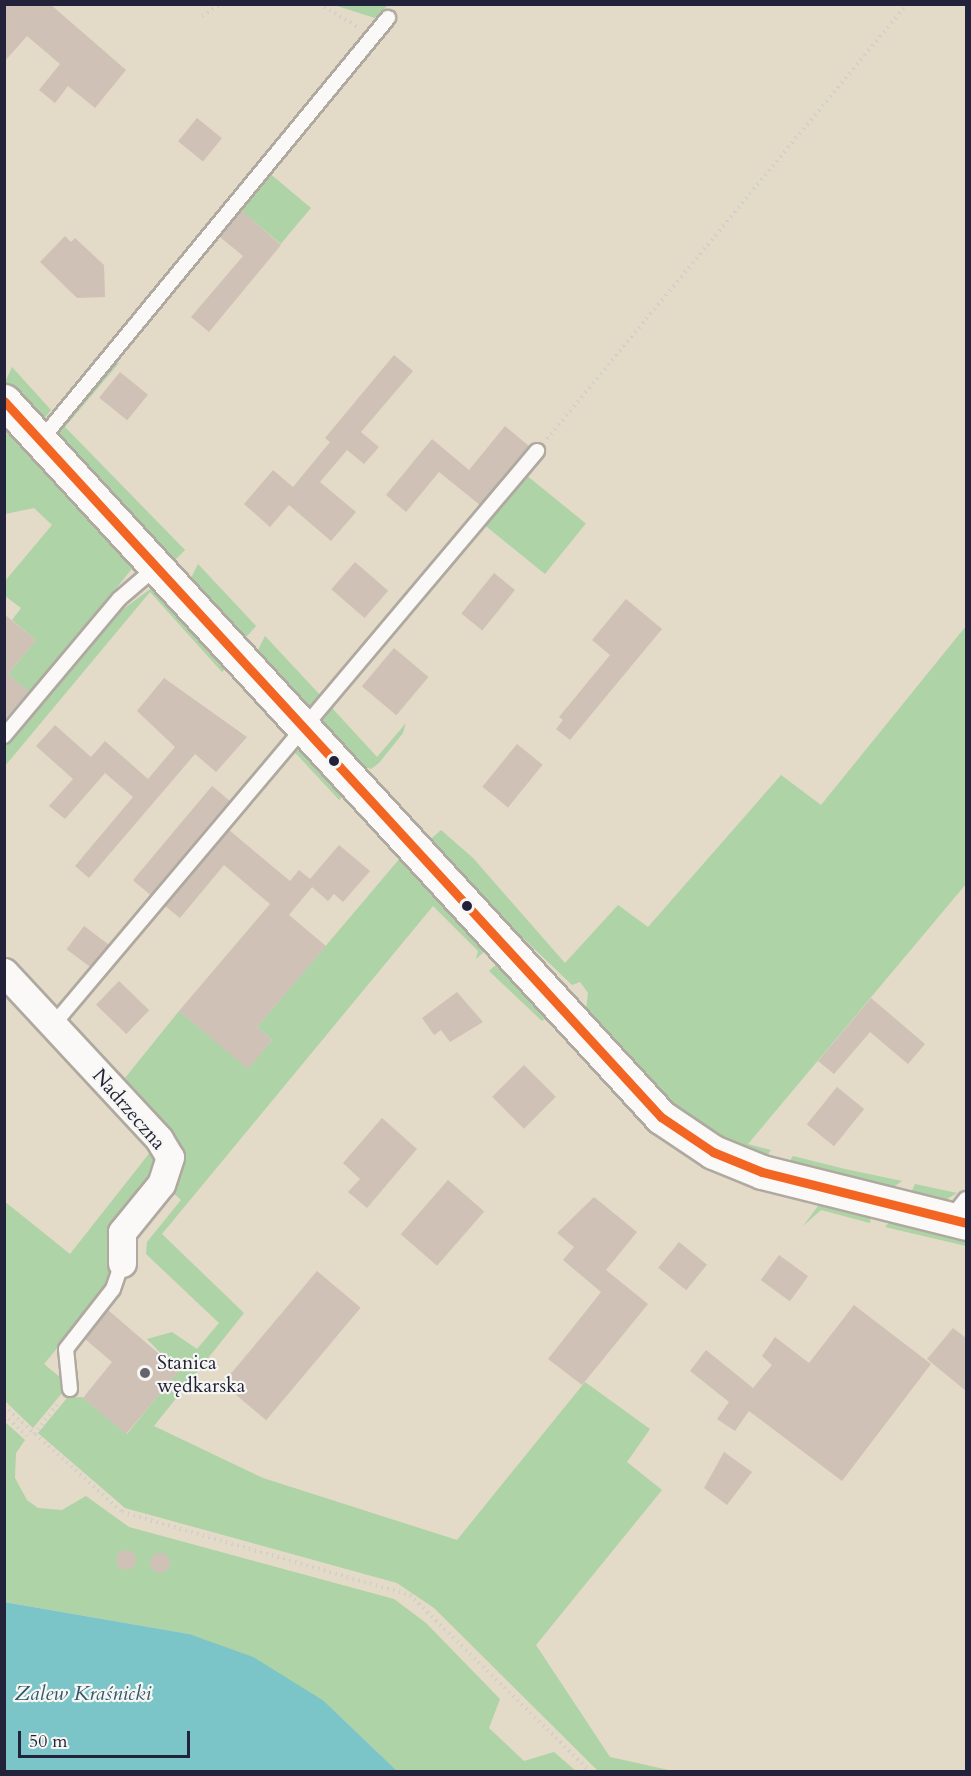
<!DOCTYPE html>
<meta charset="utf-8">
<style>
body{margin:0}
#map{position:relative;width:971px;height:1776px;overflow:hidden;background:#e3dac8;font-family:Cardo,serif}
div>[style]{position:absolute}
.green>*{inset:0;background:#add3a6;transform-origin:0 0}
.water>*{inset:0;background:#7bc4c8}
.building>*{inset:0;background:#d0c1b6;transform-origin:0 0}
.round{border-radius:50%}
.path>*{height:4px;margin-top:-2px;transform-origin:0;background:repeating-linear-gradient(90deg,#d1cfcb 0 1.5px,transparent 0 6px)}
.roads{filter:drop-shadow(2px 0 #afa9a0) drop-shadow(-2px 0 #afa9a0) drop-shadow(0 2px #afa9a0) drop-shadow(0 -2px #afa9a0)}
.lane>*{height:14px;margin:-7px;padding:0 7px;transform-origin:7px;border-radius:7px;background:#fbf9f7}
.street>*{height:27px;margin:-13.5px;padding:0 13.5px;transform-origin:13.5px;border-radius:13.5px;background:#fbf9f7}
.secondary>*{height:33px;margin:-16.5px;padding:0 16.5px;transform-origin:16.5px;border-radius:16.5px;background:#fbf9f7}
.bus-1>*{height:9px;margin:-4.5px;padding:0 4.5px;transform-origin:4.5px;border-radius:4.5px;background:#f26522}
.dots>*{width:16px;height:16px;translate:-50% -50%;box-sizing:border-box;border:3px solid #f6f6f2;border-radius:50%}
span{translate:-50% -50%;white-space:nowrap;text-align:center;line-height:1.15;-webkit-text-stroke:4.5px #f6f6f2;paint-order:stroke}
.street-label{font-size:20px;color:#22223b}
.poi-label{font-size:20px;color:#22223b}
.left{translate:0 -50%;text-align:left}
.water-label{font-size:21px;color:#31586c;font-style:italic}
.frame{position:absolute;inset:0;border:6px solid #22223b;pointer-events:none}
.scale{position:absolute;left:18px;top:1731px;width:172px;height:27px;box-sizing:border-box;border:3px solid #22223b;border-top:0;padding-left:8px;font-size:18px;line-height:21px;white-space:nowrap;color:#22223b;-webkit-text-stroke:4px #f6f6f2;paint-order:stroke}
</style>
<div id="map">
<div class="green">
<div style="clip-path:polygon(334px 5px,388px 5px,375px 18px)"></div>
<div style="left:268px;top:172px;width:56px;height:47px;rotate:40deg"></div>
<div style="clip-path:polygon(113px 360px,119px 363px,65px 427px,185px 550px,174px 561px,58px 434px)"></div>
<div style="clip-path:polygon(12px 367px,51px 410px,44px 419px,5px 382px)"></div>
<div style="clip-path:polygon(4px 423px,134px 566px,32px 695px,8px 674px,36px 640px,12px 620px,21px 608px,5px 596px,5px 581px,52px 525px,34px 508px,5px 514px)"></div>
<div style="left:526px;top:475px;width:77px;height:65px;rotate:39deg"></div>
<div style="clip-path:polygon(198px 564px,256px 626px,247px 636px,243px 638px,190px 580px)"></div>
<div style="clip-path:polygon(153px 587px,228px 666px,222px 672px,150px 592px,5px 766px,5px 746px,122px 610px)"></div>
<div style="clip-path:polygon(966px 626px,966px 884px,748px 1144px,771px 1150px,767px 1156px,694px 1127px,627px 1061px,586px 1009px,588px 993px,580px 982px,572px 985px,436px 855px,432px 838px,441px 830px,473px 858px,565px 963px,618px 905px,648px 927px,781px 775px,821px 805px)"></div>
<div style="clip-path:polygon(265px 636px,321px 696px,313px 705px,303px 705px,256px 654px)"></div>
<div style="clip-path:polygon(332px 708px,377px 757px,406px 723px,403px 733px,379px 763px,371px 769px,363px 766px,323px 728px,323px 717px)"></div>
<div style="left:298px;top:744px;width:69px;height:8px;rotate:47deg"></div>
<div style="clip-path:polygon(401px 857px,486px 950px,476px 959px,478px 951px,433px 906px,162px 1234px,244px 1313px,154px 1426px,263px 1478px,457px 1540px,585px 1382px,650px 1429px,627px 1462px,662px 1490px,536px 1645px,610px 1757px,673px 1771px,598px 1771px,434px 1608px,397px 1583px,125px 1508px,38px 1433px,67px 1398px,82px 1397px,127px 1434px,178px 1371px,147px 1339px,172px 1332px,197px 1349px,219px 1323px,146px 1254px,147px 1242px,181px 1200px,169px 1189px,180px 1177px,180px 1159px,66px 1020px,125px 1078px,179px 1011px,248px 1068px,272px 1040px,257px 1027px)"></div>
<div style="clip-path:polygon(498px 963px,547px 1017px,542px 1021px,489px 971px)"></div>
<div style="clip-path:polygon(155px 1146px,161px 1157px,109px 1286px,44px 1364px,61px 1378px,62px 1393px,33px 1428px,5px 1401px,4px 1201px,70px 1254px)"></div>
<div style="clip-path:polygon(793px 1156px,845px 1169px,902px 1181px,888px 1191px,789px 1162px)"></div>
<div style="clip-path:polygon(915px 1184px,957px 1193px,939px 1204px,910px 1195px)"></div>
<div style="clip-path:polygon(821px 1202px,871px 1214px,870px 1223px,821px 1210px,803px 1226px)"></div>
<div style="clip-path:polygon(891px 1220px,966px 1236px,966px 1246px,885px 1227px)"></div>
<div style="clip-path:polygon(4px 1421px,25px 1440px,16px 1453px,15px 1478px,27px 1500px,38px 1508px,62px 1510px,86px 1496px,129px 1527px,394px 1599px,426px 1623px,500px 1699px,489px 1728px,524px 1761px,554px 1752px,576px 1771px,397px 1771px,324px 1701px,189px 1634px,5px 1602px)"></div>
</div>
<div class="water">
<div style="clip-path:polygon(4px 1602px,189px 1634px,253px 1657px,324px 1701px,397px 1771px,5px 1771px)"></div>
</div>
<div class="building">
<div style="clip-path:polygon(4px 4px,50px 4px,126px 70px,95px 108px,68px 86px,55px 103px,39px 90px,60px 64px,27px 36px,4px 62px)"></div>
<div style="left:197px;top:118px;width:32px;height:30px;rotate:39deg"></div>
<div style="clip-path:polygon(241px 210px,281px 245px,209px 332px,191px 317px,243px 256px,220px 237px)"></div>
<div style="clip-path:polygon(65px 236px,71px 242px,75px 238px,104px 265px,105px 297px,77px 298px,40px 262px)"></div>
<div style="clip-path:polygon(394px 355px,413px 371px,361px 432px,379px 447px,364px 464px,347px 450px,320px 482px,356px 512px,331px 541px,289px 505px,270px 527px,244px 504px,273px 470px,293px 487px,330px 442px,325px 438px)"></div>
<div style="left:120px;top:372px;width:36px;height:33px;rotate:39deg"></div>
<div style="clip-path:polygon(505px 426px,529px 446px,480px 505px,439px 472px,406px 512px,386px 495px,432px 439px,469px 470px)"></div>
<div style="left:355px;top:562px;width:44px;height:36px;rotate:41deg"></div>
<div style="left:494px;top:573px;width:27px;height:52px;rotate:39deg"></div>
<div style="clip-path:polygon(626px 599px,662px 629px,570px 740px,556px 729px,563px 720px,559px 717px,610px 655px,592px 640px)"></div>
<div style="clip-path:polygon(4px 614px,36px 640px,8px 674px,29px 692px,4px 720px)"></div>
<div style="left:394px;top:648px;width:45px;height:50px;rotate:40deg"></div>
<div style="clip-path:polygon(164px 678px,247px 737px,216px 772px,195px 754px,89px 878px,75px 866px,133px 797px,105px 773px,65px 819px,49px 806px,73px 779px,36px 746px,55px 725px,91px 757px,105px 741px,148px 779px,175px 747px,137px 711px)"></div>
<div style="left:517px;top:744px;width:33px;height:55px;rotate:39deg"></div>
<div style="left:212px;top:786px;width:23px;height:123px;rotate:40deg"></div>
<div style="clip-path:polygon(229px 830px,290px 881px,299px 870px,310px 879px,339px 845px,370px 871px,343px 902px,334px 894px,328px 901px,312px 887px,289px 915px,326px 946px,257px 1027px,272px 1040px,248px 1069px,179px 1011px,270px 904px,224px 865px,180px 918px,165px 906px)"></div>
<div style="left:84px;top:926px;width:31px;height:29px;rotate:37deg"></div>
<div style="left:119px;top:981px;width:42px;height:33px;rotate:44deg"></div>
<div style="clip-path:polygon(457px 992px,483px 1022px,450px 1042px,441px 1030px,434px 1035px,422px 1018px)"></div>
<div style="clip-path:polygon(871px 998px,925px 1044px,908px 1064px,870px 1032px,834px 1074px,818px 1061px)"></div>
<div style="left:524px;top:1065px;width:45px;height:45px;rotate:45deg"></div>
<div style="left:837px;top:1087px;width:35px;height:48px;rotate:39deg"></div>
<div style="clip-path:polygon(382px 1118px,417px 1149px,367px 1208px,348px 1192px,360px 1179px,343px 1163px)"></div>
<div style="left:448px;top:1180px;width:48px;height:72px;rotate:41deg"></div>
<div style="clip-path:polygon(594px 1197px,637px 1232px,606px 1270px,648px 1304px,582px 1385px,548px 1359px,601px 1292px,563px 1260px,574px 1247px,557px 1233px)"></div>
<div style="left:679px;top:1242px;width:36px;height:33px;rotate:39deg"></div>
<div style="left:779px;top:1255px;width:36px;height:31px;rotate:36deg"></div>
<div style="left:317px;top:1271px;width:57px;height:147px;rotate:40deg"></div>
<div style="clip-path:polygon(854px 1305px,931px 1364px,842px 1481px,749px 1411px,735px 1431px,717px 1419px,729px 1402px,690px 1371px,706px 1350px,753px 1388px,772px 1365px,762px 1356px,775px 1337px,809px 1363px)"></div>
<div style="clip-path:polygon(108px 1310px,179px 1371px,126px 1434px,83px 1398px,112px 1362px,85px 1339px)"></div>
<div style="clip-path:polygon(953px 1328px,966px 1338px,966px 1391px,927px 1359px)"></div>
<div style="clip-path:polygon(724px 1452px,752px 1472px,727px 1505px,704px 1488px)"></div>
<div class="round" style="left:116px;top:1550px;width:20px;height:20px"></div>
<div class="round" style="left:150px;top:1553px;width:20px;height:20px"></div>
</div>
<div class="path">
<div style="left:319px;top:4px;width:45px;rotate:30.5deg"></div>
<div style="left:202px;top:16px;width:22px;rotate:-32deg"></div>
<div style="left:547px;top:439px;width:565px;rotate:-50.39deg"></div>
<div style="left:4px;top:1406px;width:159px;rotate:41.9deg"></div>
<div style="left:122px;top:1512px;width:300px;rotate:16.1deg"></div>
<div style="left:410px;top:1595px;width:253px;rotate:44.4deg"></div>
<div style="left:4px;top:1415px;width:31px;rotate:42deg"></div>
<div style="left:34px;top:1434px;width:42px;rotate:-51.8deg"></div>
</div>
<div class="roads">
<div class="lane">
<div style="left:40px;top:441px;width:548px;rotate:-50.56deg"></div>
<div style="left:4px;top:736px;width:179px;rotate:-50deg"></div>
<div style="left:119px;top:599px;width:46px;rotate:-40.6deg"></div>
<div style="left:53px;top:1025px;width:751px;rotate:-49.86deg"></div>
<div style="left:951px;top:1218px;width:24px;rotate:-52deg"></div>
<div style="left:70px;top:1389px;width:40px;rotate:-95.7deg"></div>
<div style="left:66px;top:1349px;width:76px;rotate:-51.9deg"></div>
<div style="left:113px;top:1289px;width:28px;rotate:-71deg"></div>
</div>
<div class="street">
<div style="left:4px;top:972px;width:228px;rotate:47.1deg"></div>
<div style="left:159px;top:1139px;width:21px;rotate:59deg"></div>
<div style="left:170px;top:1157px;width:28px;rotate:108deg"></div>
<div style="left:161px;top:1184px;width:62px;rotate:129.1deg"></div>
<div style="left:122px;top:1232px;width:31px;rotate:90deg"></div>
</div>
<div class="secondary">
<div style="left:4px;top:401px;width:972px;rotate:47.46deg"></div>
<div style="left:661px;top:1117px;width:63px;rotate:33.9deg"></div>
<div style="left:713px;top:1152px;width:53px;rotate:22.2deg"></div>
<div style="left:762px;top:1172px;width:210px;rotate:14deg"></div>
</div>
</div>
<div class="bus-1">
<div style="left:4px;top:401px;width:972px;rotate:47.46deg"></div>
<div style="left:661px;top:1117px;width:63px;rotate:33.9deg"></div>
<div style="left:713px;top:1152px;width:53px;rotate:22.2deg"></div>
<div style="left:762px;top:1172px;width:210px;rotate:14deg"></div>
</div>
<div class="dots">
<div style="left:334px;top:761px;background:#22223b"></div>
<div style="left:467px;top:906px;background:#22223b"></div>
<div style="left:145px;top:1373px;background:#66626c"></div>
</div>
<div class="street-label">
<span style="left:129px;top:1109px;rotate:49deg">Nadrzeczna</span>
</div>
<div class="poi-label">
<span class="left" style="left:157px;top:1374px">Stanica<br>wędkarska</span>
</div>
<div class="water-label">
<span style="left:83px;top:1694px">Zalew Kraśnicki</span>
</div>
<div class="frame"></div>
<div class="scale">50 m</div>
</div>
